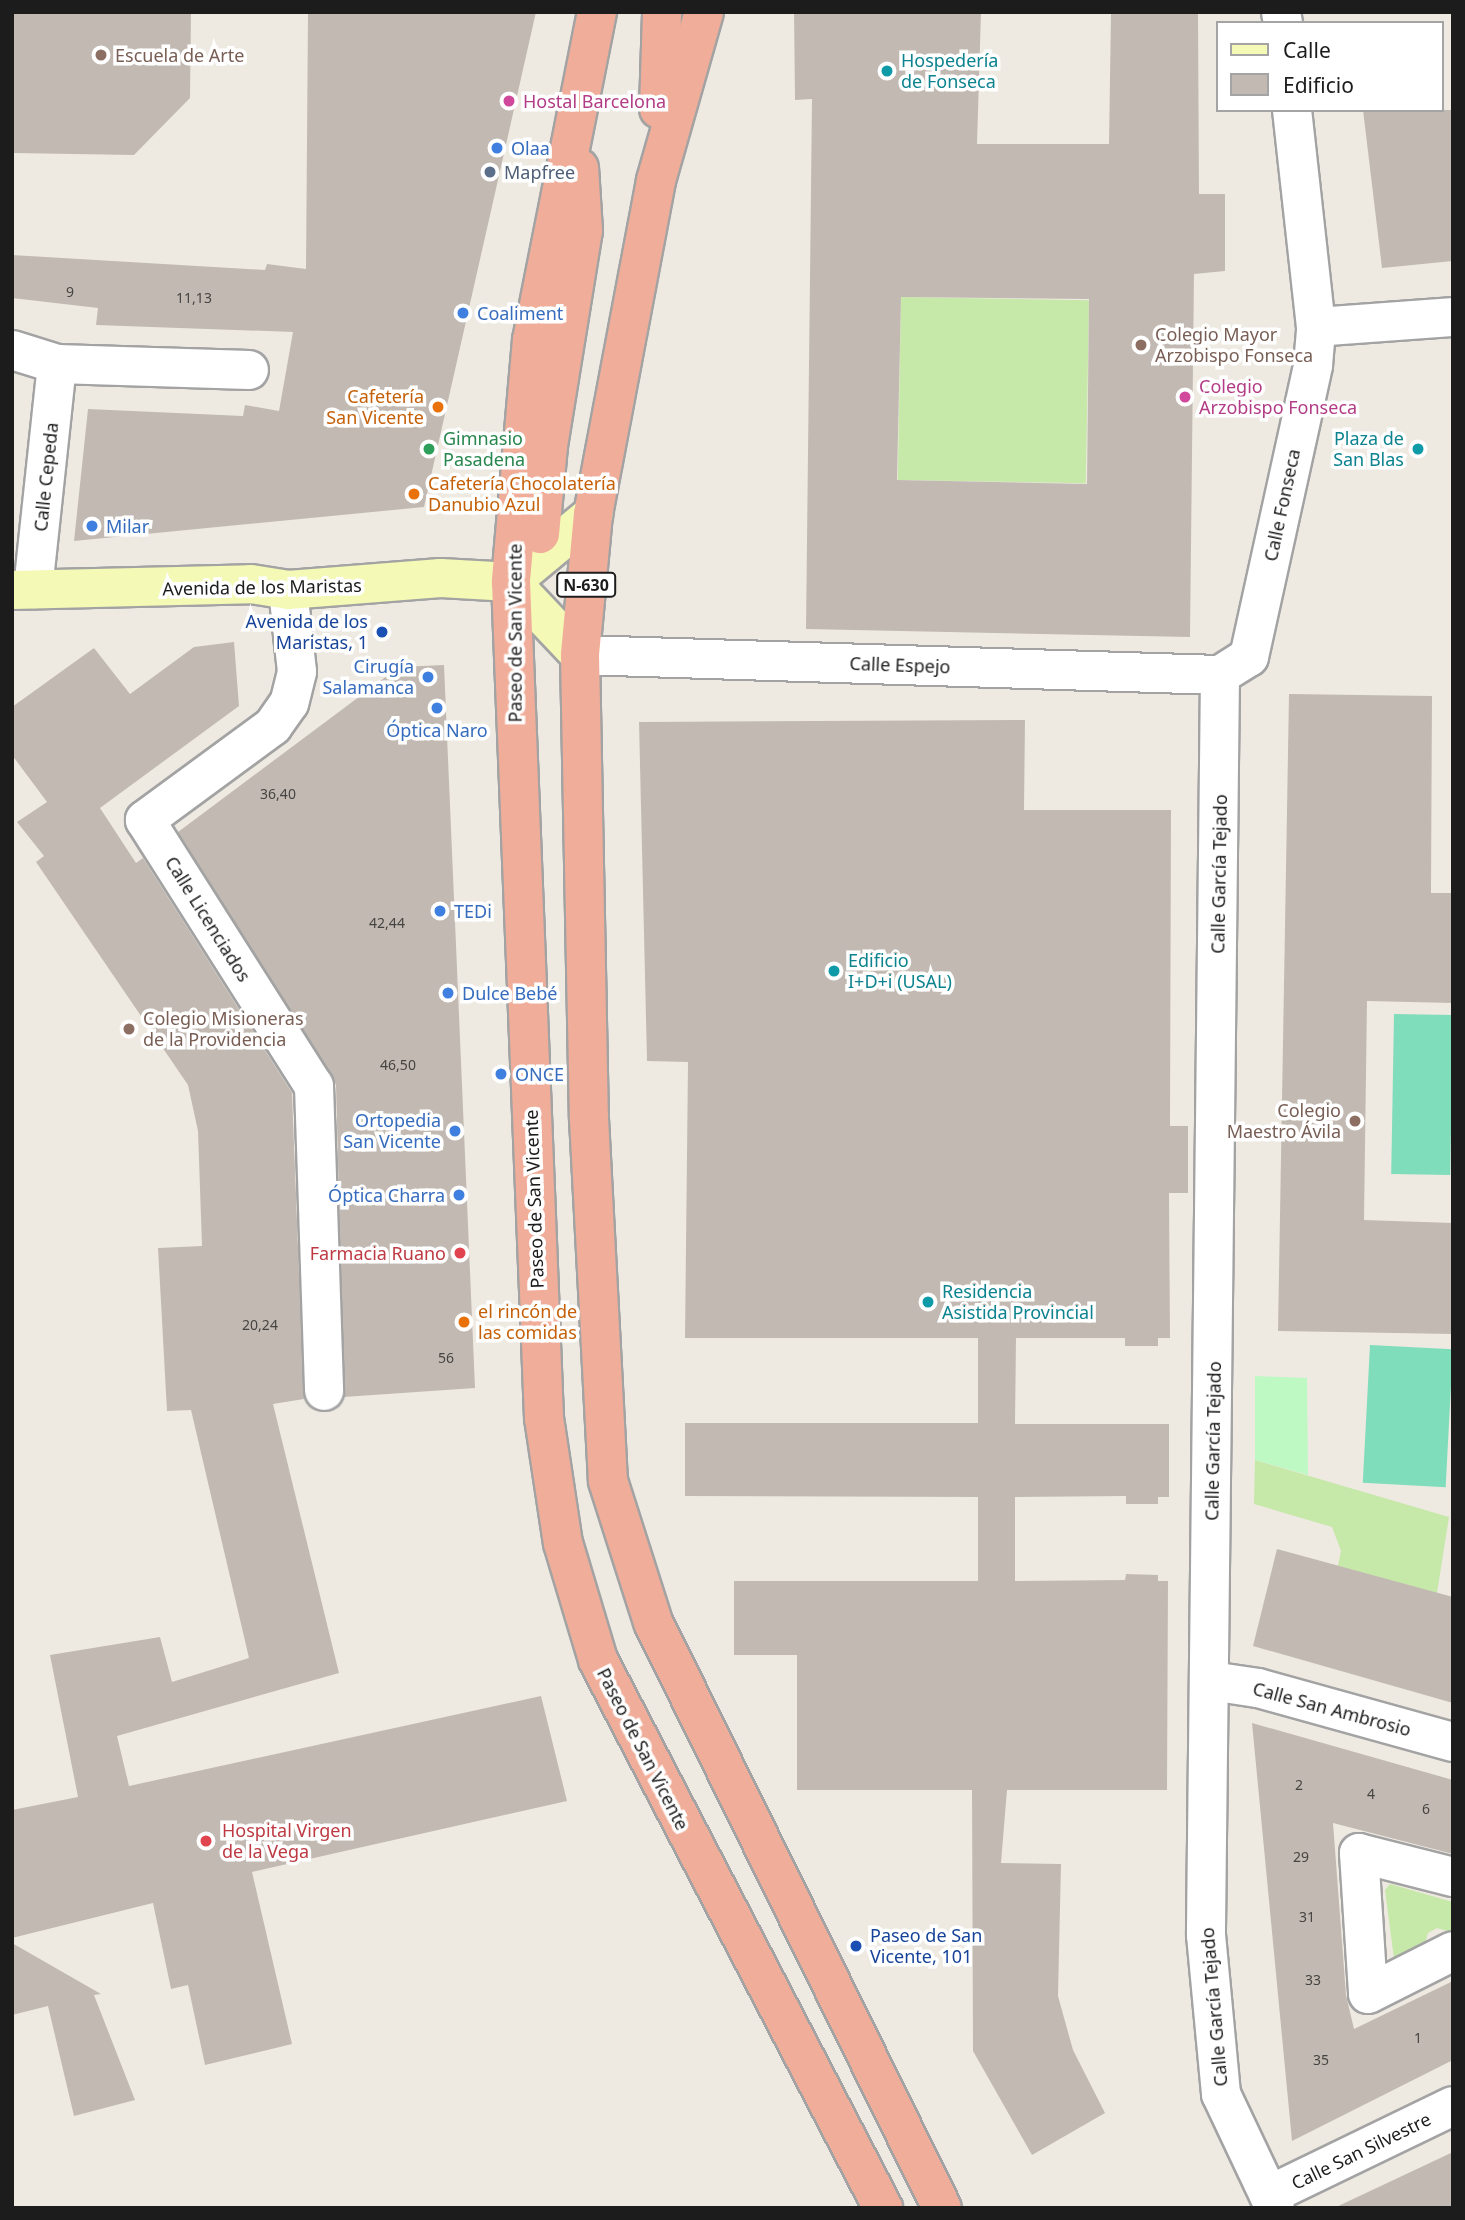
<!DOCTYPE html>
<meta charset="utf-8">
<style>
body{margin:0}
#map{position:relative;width:1465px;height:2220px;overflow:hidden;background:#eeeae2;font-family:"Noto Sans",sans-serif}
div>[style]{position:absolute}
.grass>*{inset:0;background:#c6e8a8;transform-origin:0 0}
.park>*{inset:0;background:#bef9c4}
.pitch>*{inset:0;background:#80ddbb;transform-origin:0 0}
.building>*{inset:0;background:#c2bab2}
.roads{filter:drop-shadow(2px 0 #a3a3a3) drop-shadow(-2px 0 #a3a3a3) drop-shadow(0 2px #a3a3a3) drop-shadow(0 -2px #a3a3a3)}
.minor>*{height:38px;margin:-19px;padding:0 19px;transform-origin:19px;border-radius:19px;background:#fff}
.secondary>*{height:38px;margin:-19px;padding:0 19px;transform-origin:19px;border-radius:19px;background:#f4f9b5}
.trunk>*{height:38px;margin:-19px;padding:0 19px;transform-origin:19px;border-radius:19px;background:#f0ae9a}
.dots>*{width:19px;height:19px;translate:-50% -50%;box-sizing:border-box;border:4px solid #fff;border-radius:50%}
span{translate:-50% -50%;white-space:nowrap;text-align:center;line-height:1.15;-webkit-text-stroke:7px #fff;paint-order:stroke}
.number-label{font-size:14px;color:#464442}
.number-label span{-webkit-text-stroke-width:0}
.shield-label span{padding:2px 5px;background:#fff;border:2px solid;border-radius:5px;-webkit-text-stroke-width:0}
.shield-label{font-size:16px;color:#1c1c1c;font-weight:700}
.education-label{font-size:18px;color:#785e54}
.left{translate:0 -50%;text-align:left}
.right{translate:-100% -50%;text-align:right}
.culture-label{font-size:18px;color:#0d838f}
.hotel-label{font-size:18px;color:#b23c85}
.shop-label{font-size:18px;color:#366cbe}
.service-label{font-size:18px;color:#4e5e75}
.food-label{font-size:18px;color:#c56008}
.leisure-label{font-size:18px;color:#27864d}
.street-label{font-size:18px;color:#1c1c1c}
.transit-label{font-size:18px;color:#164399}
.health-label{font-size:18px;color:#be3a42}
.frame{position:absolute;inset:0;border:14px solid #1c1c1c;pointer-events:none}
.legend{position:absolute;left:1216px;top:21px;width:228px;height:91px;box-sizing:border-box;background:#fff;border:2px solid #a4a4a4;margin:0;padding:9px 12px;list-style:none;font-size:21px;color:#1c1c1c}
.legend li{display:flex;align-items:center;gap:14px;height:35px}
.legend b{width:35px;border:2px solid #a4a4a4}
</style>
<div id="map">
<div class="grass">
<div style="left:901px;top:297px;width:188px;height:183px;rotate:1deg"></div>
<div style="clip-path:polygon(1255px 1460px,1449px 1517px,1437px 1593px,1338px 1566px,1341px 1551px,1332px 1527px,1254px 1504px)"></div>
<div style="clip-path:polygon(1390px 1884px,1453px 1902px,1453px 1933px,1437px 1928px,1428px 1933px,1423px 1950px,1394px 1959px,1385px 1890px)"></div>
</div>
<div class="park">
<div style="clip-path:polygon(1255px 1376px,1307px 1378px,1308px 1475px,1255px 1460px)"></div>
</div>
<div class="pitch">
<div style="left:1394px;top:1014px;width:59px;height:160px;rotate:1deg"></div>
<div style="left:1370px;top:1345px;width:83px;height:138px;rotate:3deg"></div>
</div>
<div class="building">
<div style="clip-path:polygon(12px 12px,191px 12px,190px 98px,134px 155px,12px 153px)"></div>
<div style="clip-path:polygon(308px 12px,536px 12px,424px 507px,74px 541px,88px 409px,243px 416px,245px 405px,279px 411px,293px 332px,96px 325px,98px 308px,12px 298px,12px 255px,265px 270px,267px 264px,306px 269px)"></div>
<div style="clip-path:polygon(evenodd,794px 12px,981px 12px,977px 144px,1109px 144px,1111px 12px,1198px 12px,1199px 194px,1225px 194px,1225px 271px,1194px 274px,1190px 637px,806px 629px,812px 99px,795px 100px,794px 12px,901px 297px,1089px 299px,1087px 484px,897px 480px,901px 297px)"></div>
<div style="clip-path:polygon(1363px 110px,1453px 110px,1453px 261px,1382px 268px)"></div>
<div style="clip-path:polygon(234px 642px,239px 706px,100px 808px,136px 863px,143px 858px,292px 1093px,304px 1399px,273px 1404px,339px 1673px,117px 1736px,129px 1786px,541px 1696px,567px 1801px,252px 1872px,292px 2044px,205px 2065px,188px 1985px,171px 1989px,153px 1903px,12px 1938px,12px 1810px,78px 1797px,50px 1655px,160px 1637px,172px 1682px,249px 1658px,191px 1410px,167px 1411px,158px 1248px,202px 1246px,198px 1131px,188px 1085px,36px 862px,44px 856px,17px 822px,47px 802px,12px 755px,12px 707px,94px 648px,130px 694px,194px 647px)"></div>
<div style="clip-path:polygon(444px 665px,475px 1388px,344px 1397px,336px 1085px,178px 832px,399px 667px)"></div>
<div style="clip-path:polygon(1289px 694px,1432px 696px,1431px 893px,1453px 893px,1453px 1003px,1367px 1001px,1364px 1220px,1453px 1223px,1453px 1334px,1278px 1331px)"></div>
<div style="clip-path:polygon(1025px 720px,1024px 810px,1171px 810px,1170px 1126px,1188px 1126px,1188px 1193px,1169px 1193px,1170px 1338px,1158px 1338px,1158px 1346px,1125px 1346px,1125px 1338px,1016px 1338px,1015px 1424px,1169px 1424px,1169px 1497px,1158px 1497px,1158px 1504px,1126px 1504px,1126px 1496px,1015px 1497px,1015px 1581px,1125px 1580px,1126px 1574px,1158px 1575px,1158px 1581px,1168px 1581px,1167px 1790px,1007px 1790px,1001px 1863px,1061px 1864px,1058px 1996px,1073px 2050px,1105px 2113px,1032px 2155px,973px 2051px,972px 1790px,797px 1790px,797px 1655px,734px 1655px,734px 1581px,978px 1581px,978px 1497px,685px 1496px,685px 1423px,978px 1423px,978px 1338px,685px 1338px,688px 1062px,647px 1061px,639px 722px)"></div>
<div style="clip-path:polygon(1277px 1549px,1453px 1597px,1453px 1703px,1253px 1646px)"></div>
<div style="clip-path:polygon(1252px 1723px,1453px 1780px,1453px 1854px,1333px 1823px,1346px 1995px,1354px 2029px,1453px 1981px,1453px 2060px,1292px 2141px)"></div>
<div style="clip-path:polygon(12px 1943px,101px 1994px,94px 1995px,135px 2100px,74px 2116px,48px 2006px,12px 2015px)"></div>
<div style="clip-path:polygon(1453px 2152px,1453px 2208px,1334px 2208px)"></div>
</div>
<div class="roads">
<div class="minor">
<div style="left:1281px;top:12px;width:11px;rotate:80deg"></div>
<div style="left:1316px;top:327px;width:137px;rotate:-4.2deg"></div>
<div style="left:12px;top:350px;width:47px;rotate:17.3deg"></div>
<div style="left:57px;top:364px;width:192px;rotate:1.8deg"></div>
<div style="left:33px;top:589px;width:226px;rotate:-83.9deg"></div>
<div style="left:288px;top:590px;width:82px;rotate:83.7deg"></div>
<div style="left:297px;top:672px;width:32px;rotate:104deg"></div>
<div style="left:289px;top:703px;width:28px;rotate:125deg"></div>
<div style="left:273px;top:726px;width:159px;rotate:143.7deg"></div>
<div style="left:145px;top:820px;width:315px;rotate:57.6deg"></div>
<div style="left:314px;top:1086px;width:305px;rotate:88.1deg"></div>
<div style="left:580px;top:655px;width:640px;rotate:1.79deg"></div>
<div style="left:1220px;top:675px;width:1260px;rotate:90.64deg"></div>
<div style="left:1206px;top:1935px;width:160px;rotate:84.6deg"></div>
<div style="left:1221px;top:2094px;width:126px;rotate:64.7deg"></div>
<div style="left:1220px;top:675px;width:34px;rotate:-32deg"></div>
<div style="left:1249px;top:657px;width:299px;rotate:-77.6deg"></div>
<div style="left:1313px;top:365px;width:38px;rotate:-85deg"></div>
<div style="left:1316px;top:327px;width:218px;rotate:-96.3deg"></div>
<div style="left:1211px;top:1681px;width:48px;rotate:8.5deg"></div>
<div style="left:1258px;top:1688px;width:202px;rotate:15.5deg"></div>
<div style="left:1453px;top:1877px;width:97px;rotate:-165.7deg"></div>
<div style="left:1359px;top:1853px;width:141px;rotate:86.3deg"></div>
<div style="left:1368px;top:1994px;width:95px;rotate:-26.8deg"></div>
<div style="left:1269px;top:2195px;width:204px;rotate:-25.8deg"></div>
</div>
<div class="secondary">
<div style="left:511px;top:582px;width:107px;rotate:-39.7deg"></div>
<div style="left:12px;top:590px;width:239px;rotate:-1.4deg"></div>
<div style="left:251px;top:584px;width:37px;rotate:9deg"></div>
<div style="left:288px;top:590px;width:153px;rotate:-4.5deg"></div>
<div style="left:441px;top:578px;width:70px;rotate:3.3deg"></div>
<div style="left:511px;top:582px;width:100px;rotate:46.6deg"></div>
</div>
<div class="trunk">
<div style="left:597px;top:12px;width:334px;rotate:101.2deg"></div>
<div style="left:532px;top:340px;width:243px;rotate:95deg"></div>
<div style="left:511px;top:582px;width:837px;rotate:87.74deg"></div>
<div style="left:544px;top:1418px;width:126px;rotate:81.4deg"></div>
<div style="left:563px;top:1543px;width:122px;rotate:73.3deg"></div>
<div style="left:598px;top:1660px;width:618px;rotate:62.52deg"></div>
<div style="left:704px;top:12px;width:176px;rotate:105.9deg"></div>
<div style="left:656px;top:181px;width:339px;rotate:100.7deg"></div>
<div style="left:593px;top:514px;width:142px;rotate:95.3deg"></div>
<div style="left:580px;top:655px;width:464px;rotate:88.9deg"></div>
<div style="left:589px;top:1119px;width:362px;rotate:87deg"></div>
<div style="left:608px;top:1481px;width:148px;rotate:72.3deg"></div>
<div style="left:653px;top:1622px;width:653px;rotate:63.75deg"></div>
<div style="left:659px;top:109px;width:97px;rotate:-88.2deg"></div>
<div style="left:540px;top:534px;width:88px;rotate:-84.8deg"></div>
<div style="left:548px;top:446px;width:218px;rotate:-80.8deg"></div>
<div style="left:583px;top:231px;width:63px;rotate:-93.6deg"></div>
</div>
</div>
<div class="dots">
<div style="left:101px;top:55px;background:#8d6e63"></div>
<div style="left:887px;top:71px;background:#0f9aa8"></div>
<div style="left:509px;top:101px;background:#d1479c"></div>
<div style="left:497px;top:148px;background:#3f7fe0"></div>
<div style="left:490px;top:172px;background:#5c6f8a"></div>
<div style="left:463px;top:313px;background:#3f7fe0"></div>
<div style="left:1141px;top:345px;background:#8d6e63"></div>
<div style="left:1185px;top:397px;background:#d1479c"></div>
<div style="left:438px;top:407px;background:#e8710a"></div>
<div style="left:429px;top:449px;background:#2e9e5b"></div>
<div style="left:1418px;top:449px;background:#0f9aa8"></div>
<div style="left:414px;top:494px;background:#e8710a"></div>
<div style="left:92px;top:526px;background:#3f7fe0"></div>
<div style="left:382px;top:632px;background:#1a4fb4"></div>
<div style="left:428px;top:677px;background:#3f7fe0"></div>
<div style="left:437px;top:708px;background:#3f7fe0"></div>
<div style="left:440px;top:911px;background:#3f7fe0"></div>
<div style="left:834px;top:971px;background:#0f9aa8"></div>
<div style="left:448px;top:993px;background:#3f7fe0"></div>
<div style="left:129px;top:1029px;background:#8d6e63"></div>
<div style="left:501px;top:1074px;background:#3f7fe0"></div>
<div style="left:1355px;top:1121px;background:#8d6e63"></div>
<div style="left:455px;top:1131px;background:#3f7fe0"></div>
<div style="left:459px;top:1195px;background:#3f7fe0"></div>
<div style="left:460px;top:1253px;background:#e0444e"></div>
<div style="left:928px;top:1302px;background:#0f9aa8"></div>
<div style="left:464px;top:1322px;background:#e8710a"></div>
<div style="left:206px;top:1841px;background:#e0444e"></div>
<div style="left:856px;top:1946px;background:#1a4fb4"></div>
</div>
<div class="number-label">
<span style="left:70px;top:292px">9</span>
<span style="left:194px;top:298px">11,13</span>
<span style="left:278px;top:794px">36,40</span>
<span style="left:387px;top:923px">42,44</span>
<span style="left:398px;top:1065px">46,50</span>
<span style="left:260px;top:1325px">20,24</span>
<span style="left:446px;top:1358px">56</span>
<span style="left:1299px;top:1785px">2</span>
<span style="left:1371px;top:1794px">4</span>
<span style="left:1426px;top:1809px">6</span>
<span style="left:1301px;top:1857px">29</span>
<span style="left:1307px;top:1917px">31</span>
<span style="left:1313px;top:1980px">33</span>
<span style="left:1418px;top:2038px">1</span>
<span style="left:1321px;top:2060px">35</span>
</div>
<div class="shield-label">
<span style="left:586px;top:585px">N-630</span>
</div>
<div class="education-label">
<span class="left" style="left:115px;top:55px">Escuela de Arte</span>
<span class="left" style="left:1155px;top:345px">Colegio Mayor<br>Arzobispo Fonseca</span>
<span class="left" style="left:143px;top:1029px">Colegio Misioneras<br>de la Providencia</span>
<span class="right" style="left:1341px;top:1121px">Colegio<br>Maestro Ávila</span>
</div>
<div class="culture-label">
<span class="left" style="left:901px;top:71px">Hospedería<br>de Fonseca</span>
<span class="right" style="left:1404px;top:449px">Plaza de<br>San Blas</span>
<span class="left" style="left:848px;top:971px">Edificio<br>I+D+i (USAL)</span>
<span class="left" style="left:942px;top:1302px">Residencia<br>Asistida Provincial</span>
</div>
<div class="hotel-label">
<span class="left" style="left:523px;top:101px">Hostal Barcelona</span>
<span class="left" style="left:1199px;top:397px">Colegio<br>Arzobispo Fonseca</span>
</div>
<div class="shop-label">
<span class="left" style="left:511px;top:148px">Olaa</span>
<span class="left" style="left:477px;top:313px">Coaliment</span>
<span class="left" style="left:106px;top:526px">Milar</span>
<span class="right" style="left:414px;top:677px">Cirugía<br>Salamanca</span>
<span style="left:437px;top:730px">Óptica Naro</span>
<span class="left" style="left:454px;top:911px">TEDi</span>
<span class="left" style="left:462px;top:993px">Dulce Bebé</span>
<span class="left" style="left:515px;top:1074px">ONCE</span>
<span class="right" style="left:441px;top:1131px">Ortopedia<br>San Vicente</span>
<span class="right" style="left:445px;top:1195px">Óptica Charra</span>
</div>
<div class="service-label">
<span class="left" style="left:504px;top:172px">Mapfree</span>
</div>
<div class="food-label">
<span class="right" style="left:424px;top:407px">Cafetería<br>San Vicente</span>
<span class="left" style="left:428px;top:494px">Cafetería Chocolatería<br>Danubio Azul</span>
<span class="left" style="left:478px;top:1322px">el rincón de<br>las comidas</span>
</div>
<div class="leisure-label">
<span class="left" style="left:443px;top:449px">Gimnasio<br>Pasadena</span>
</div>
<div class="street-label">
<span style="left:46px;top:477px;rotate:-84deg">Calle Cepeda</span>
<span style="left:1282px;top:505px;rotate:-78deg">Calle Fonseca</span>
<span style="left:262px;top:587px;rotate:-1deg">Avenida de los Maristas</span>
<span style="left:515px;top:633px;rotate:-90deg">Paseo de San Vicente</span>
<span style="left:900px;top:665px;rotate:2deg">Calle Espejo</span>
<span style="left:1219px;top:874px;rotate:-89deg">Calle García Tejado</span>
<span style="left:208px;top:919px;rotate:58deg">Calle Licenciados</span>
<span style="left:534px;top:1199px;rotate:-92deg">Paseo de San Vicente</span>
<span style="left:1213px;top:1441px;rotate:-89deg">Calle García Tejado</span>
<span style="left:1332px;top:1709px;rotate:15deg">Calle San Ambrosio</span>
<span style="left:643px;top:1749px;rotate:63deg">Paseo de San Vicente</span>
<span style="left:1214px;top:2007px;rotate:-95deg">Calle García Tejado</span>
<span style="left:1361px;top:2151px;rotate:-26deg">Calle San Silvestre</span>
</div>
<div class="transit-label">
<span class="right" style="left:368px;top:632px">Avenida de los<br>Maristas, 1</span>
<span class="left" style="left:870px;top:1946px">Paseo de San<br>Vicente, 101</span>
</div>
<div class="health-label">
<span class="right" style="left:446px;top:1253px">Farmacia Ruano</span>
<span class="left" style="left:222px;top:1841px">Hospital Virgen<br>de la Vega</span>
</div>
<div class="frame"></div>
<ul class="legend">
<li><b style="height:9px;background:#f4f9b5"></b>Calle</li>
<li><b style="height:19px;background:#c2bab2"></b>Edificio</li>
</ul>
</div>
